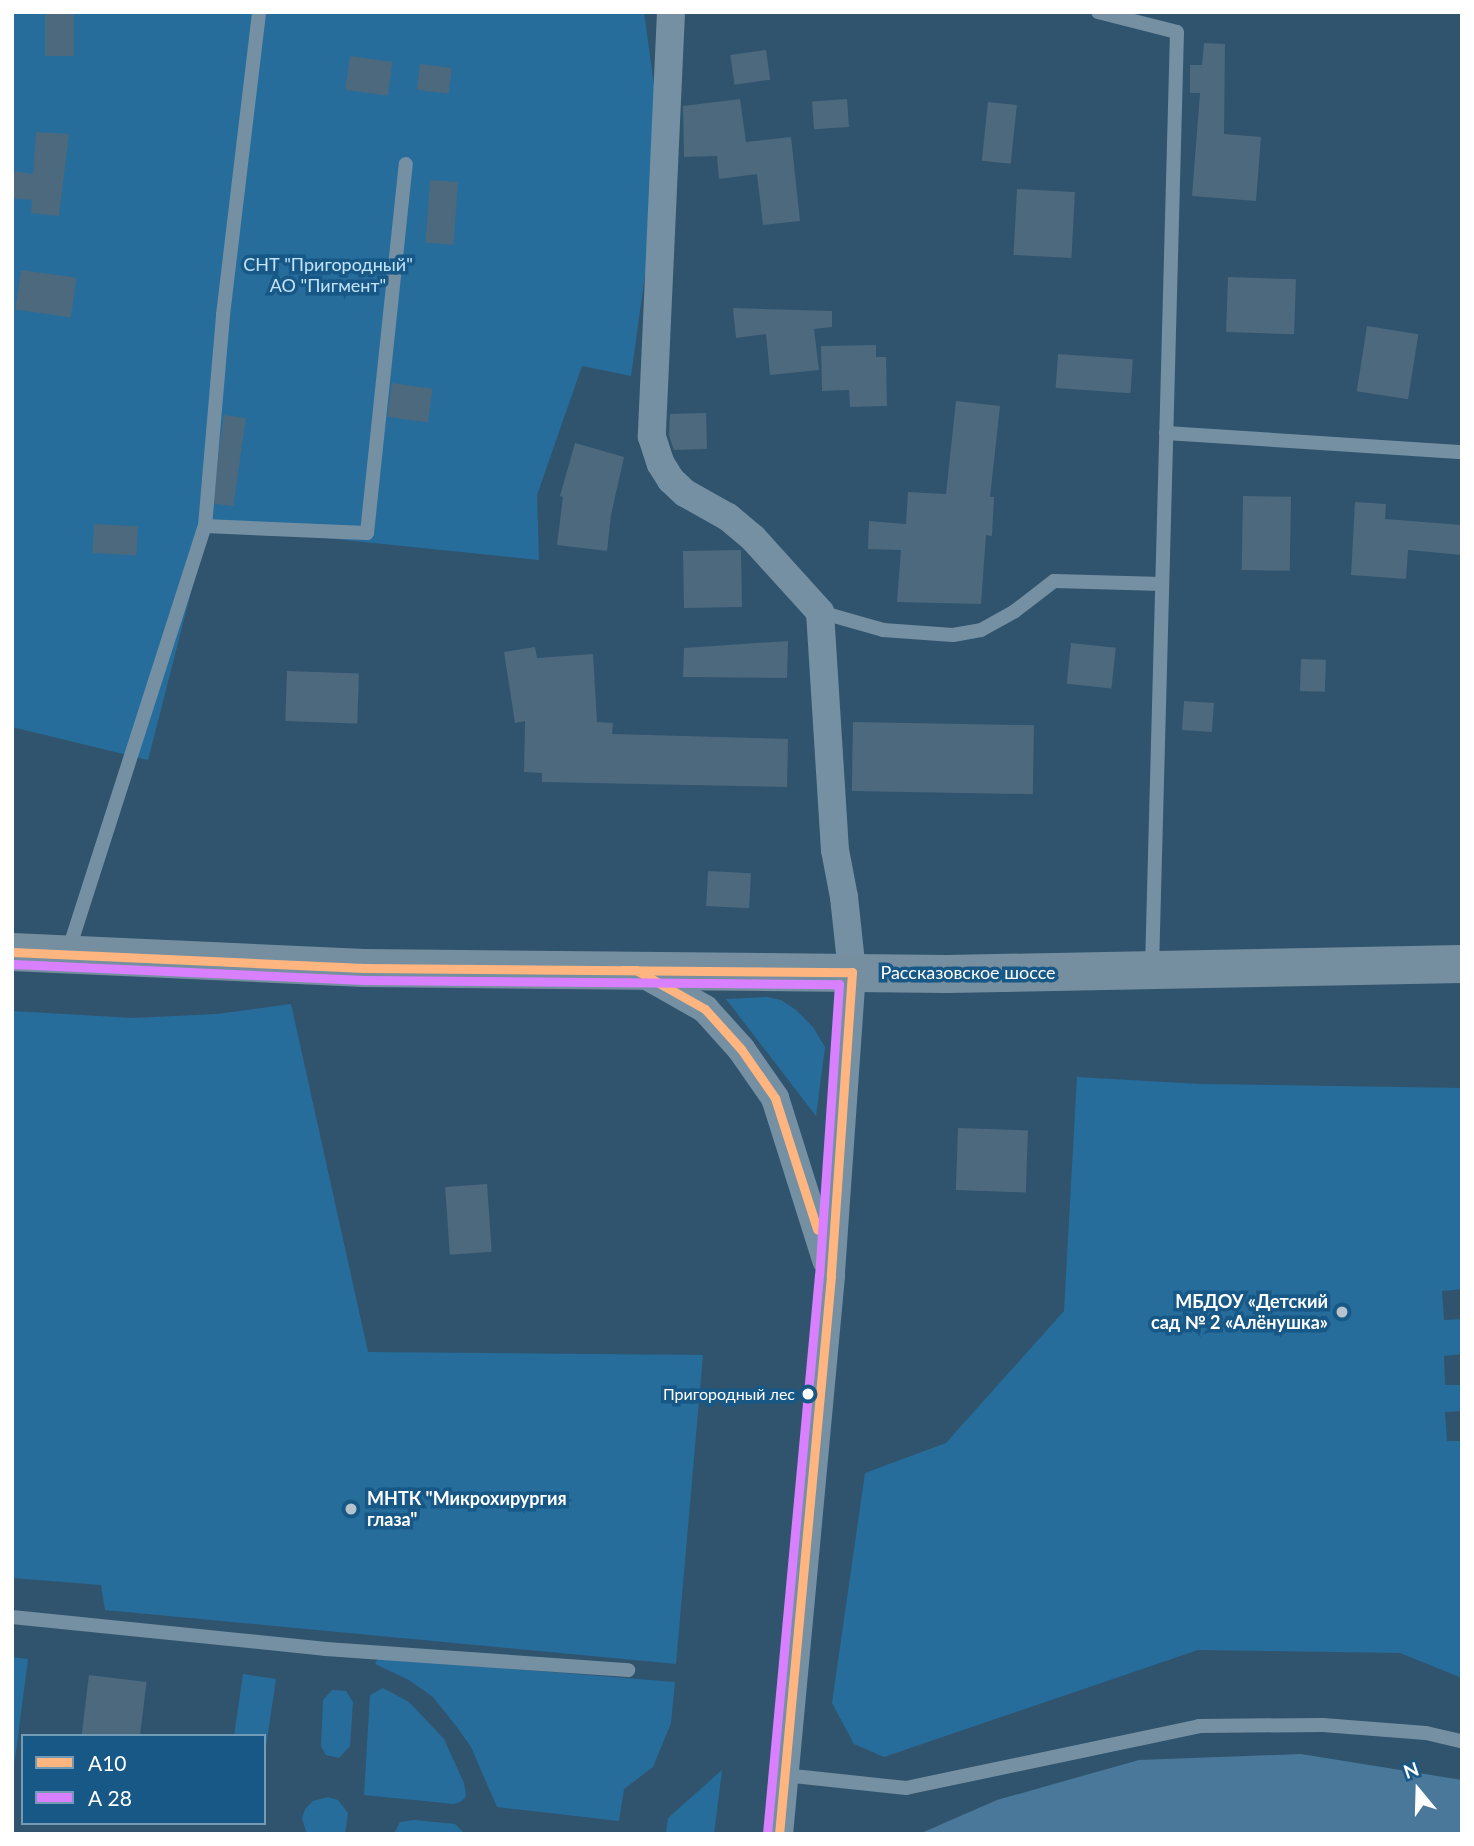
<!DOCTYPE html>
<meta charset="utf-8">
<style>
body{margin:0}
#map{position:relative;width:1474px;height:1846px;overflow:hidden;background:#30546d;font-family:Lato,sans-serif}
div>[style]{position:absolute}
.green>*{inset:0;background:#276d9c}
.water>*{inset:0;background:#49789a}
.building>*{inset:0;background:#4c697e;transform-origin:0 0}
.service>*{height:14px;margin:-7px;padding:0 7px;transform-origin:7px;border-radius:7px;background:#7690a3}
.minor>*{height:28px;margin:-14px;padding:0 14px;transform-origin:14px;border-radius:14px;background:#7690a3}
.primary>*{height:38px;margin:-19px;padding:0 19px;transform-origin:19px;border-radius:19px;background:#768fa0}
.bus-1>*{height:9px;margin:-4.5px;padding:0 4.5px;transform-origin:4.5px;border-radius:4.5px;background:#ffb580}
.bus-2>*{height:9px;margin:-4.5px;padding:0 4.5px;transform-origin:4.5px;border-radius:4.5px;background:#d880ff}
.dots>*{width:19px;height:19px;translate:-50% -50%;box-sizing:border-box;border:4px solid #175886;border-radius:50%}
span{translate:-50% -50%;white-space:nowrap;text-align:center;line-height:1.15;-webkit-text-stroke:7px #175886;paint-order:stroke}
.bus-label{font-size:16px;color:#fff}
.right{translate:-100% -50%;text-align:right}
.park-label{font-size:18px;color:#c2e4fa}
.street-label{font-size:18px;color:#fff}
.poi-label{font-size:18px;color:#fff;font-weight:700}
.left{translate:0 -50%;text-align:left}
.frame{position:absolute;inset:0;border:14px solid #fff;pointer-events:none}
.legend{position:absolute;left:21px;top:1734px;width:245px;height:91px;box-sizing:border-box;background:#175886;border:2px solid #749bb6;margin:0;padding:9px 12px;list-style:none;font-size:21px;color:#fff}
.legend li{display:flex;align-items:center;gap:14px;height:35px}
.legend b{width:35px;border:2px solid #749bb6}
.north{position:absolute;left:1383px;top:1755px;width:70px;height:70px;-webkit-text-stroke:5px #175886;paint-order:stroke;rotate:341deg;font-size:19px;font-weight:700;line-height:28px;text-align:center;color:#fff}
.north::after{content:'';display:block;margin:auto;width:24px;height:32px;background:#fff;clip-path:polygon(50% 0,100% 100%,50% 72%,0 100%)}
</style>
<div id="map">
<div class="green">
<div style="clip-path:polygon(12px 12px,644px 12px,656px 100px,653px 217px,631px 376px,582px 366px,537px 495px,539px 560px,208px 526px,148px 760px,12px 727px)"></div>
<div style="clip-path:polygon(767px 997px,781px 1000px,796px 1010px,813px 1027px,825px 1047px,816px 1116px,726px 999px)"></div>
<div style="clip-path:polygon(291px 1004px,368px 1352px,703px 1355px,676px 1664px,105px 1610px,101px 1585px,12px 1578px,12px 1011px,133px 1018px,217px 1014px)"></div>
<div style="clip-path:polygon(1077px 1077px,1199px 1084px,1462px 1088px,1462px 1289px,1442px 1291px,1444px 1320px,1462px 1319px,1462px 1354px,1444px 1356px,1445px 1385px,1462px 1385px,1462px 1411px,1445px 1412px,1447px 1441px,1462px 1441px,1462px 1678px,1400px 1653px,1198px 1650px,884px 1757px,854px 1744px,832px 1703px,865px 1473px,946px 1443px,1064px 1311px)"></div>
<div style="clip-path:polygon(12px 1657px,28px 1659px,12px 1782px)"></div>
<div style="clip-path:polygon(378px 1658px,675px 1682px,671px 1723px,653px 1767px,624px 1789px,619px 1821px,497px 1807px,471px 1747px,456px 1726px,433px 1697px,409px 1680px,375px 1664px)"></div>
<div style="clip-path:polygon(243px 1674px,276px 1679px,265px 1753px,264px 1736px,234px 1736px)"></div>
<div style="clip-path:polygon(383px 1688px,409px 1702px,444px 1739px,464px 1783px,466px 1796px,462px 1801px,454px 1804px,364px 1795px,370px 1695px)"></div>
<div style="clip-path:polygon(332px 1690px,346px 1691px,353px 1702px,350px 1746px,339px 1758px,326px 1755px,321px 1746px,323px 1700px)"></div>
<div style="clip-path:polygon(722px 1770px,714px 1834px,666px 1834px,668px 1818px)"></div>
<div style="clip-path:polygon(328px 1797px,338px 1800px,348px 1813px,345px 1834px,307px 1834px,302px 1819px,305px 1809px,313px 1801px)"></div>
<div style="clip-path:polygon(414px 1820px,455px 1824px,465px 1834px,394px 1834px,400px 1822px)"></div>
</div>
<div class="water">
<div style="clip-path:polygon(1301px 1754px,1462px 1780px,1462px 1834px,919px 1834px,997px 1800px,1139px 1760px)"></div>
</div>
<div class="building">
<div style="left:45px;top:12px;width:29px;height:44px"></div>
<div style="clip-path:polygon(1204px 43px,1225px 44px,1224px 134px,1261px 137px,1256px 201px,1192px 196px,1200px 93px,1190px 93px,1190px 65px,1202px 65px)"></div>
<div style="left:766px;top:50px;width:30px;height:36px;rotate:82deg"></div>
<div style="left:350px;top:56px;width:43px;height:34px;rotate:8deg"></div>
<div style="left:420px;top:64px;width:32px;height:26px;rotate:7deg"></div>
<div style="clip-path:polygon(740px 99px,746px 142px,791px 137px,800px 221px,763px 225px,757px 174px,719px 179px,717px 156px,684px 157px,683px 106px)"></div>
<div style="left:847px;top:99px;width:28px;height:35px;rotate:86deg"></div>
<div style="left:988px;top:102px;width:29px;height:59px;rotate:6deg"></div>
<div style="clip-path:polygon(36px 132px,69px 134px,59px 216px,31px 213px,32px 200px,12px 198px,12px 171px,33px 174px)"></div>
<div style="left:430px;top:180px;width:28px;height:63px;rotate:4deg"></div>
<div style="left:1017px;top:189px;width:58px;height:66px;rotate:3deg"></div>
<div style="left:21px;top:270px;width:56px;height:40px;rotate:8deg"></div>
<div style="left:1228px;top:277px;width:68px;height:55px;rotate:2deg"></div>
<div style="clip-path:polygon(733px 308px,832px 311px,832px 327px,814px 329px,819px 370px,770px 375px,766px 334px,736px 338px)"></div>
<div style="left:1367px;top:326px;width:52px;height:66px;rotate:9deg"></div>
<div style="clip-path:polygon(876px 345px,876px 357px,886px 357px,887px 406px,850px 407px,849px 390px,822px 391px,821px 346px)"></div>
<div style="left:1058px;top:354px;width:75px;height:34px;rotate:4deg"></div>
<div style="left:392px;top:383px;width:41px;height:34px;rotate:8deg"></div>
<div style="clip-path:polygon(956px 401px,1000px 406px,990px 497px,994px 497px,992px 536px,986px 535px,981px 604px,897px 602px,901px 550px,868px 549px,869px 521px,906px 524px,908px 492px,946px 494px)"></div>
<div style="clip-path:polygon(706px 413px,707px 449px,674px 450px,669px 435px,670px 414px)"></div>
<div style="left:224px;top:415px;width:22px;height:89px;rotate:8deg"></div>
<div style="clip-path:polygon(575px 443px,624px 457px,611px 515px,607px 551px,557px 545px,563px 497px,560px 496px)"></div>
<div style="left:1243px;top:496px;width:48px;height:74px;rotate:1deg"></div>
<div style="clip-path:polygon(1355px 502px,1386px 504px,1385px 519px,1462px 525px,1462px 555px,1408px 550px,1406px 579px,1351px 575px)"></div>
<div style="left:94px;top:524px;width:44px;height:29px;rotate:3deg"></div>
<div style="left:741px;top:550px;width:57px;height:58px;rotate:89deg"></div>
<div style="clip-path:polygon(788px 641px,787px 678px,683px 677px,684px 648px)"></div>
<div style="left:1071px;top:643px;width:45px;height:41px;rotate:6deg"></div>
<div style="clip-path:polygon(535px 647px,537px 658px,593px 654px,597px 722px,613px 723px,612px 734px,788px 739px,787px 787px,542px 782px,542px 773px,524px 772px,525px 721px,515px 723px,504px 652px)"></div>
<div style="left:1301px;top:659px;width:25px;height:32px;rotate:2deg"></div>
<div style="left:287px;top:671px;width:72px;height:50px;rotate:2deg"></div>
<div style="left:1184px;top:701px;width:30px;height:29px;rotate:4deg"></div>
<div style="left:853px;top:722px;width:181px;height:69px;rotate:1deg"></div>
<div style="left:708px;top:871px;width:43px;height:35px;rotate:3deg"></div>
<div style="left:958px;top:1128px;width:70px;height:62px;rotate:2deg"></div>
<div style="left:487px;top:1184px;width:68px;height:42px;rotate:86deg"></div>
<div style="left:89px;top:1675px;width:58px;height:62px;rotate:7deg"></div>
</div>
<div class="service">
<div style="left:1098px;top:12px;width:81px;rotate:14.2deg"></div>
<div style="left:1177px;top:32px;width:936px;rotate:91.53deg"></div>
<div style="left:1166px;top:433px;width:297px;rotate:3.7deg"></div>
<div style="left:205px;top:526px;width:162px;rotate:2.5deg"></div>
<div style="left:367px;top:533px;width:371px;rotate:-84deg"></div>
<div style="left:820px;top:612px;width:66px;rotate:15.9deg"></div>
<div style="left:883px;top:630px;width:70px;rotate:4.1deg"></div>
<div style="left:953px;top:635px;width:28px;rotate:-10deg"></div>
<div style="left:981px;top:630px;width:39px;rotate:-29deg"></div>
<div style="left:1015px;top:611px;width:49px;rotate:-37.6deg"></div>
<div style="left:1054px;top:581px;width:108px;rotate:1.6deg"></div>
<div style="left:68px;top:952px;width:447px;rotate:-72.2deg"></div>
<div style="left:205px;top:526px;width:212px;rotate:-85.1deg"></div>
<div style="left:223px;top:315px;width:305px;rotate:-83.2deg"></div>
<div style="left:12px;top:1617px;width:316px;rotate:5.8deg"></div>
<div style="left:326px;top:1649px;width:303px;rotate:4deg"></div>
<div style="left:784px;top:1775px;width:123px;rotate:6.1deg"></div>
<div style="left:906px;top:1788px;width:299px;rotate:-11.9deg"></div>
<div style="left:1199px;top:1726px;width:124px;rotate:-0.5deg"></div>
<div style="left:1323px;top:1725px;width:103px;rotate:4.4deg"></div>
<div style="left:1426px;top:1733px;width:37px;rotate:13deg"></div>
</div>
<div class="minor">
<div style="left:671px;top:12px;width:425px;rotate:92.6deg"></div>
<div style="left:652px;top:437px;width:28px;rotate:72deg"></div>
<div style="left:661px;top:464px;width:19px;rotate:58deg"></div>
<div style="left:671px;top:480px;width:19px;rotate:43deg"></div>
<div style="left:685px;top:493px;width:49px;rotate:29.2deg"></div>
<div style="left:728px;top:517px;width:33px;rotate:40deg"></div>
<div style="left:753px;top:538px;width:100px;rotate:47.8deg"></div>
<div style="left:820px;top:612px;width:238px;rotate:86.4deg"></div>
<div style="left:835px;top:850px;width:48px;rotate:79.2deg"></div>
<div style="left:844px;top:897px;width:75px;rotate:83.9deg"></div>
<div style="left:852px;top:972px;width:305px;rotate:94deg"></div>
<div style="left:831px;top:1276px;width:560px;rotate:95.32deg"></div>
<div style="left:640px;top:972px;width:75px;rotate:29.6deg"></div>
<div style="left:705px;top:1009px;width:54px;rotate:48deg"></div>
<div style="left:741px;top:1049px;width:60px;rotate:55.2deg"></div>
<div style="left:775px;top:1098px;width:170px;rotate:72.5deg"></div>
</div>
<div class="primary">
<div style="left:12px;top:952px;width:352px;rotate:2.6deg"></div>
<div style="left:364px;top:968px;width:583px;rotate:0.59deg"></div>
<div style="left:947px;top:974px;width:515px;rotate:-1.11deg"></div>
</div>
<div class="bus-1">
<div style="left:12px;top:952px;width:352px;rotate:2.6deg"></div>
<div style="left:364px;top:968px;width:488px;rotate:0.5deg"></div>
<div style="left:852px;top:972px;width:305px;rotate:94deg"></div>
<div style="left:831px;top:1276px;width:560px;rotate:95.32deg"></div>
<div style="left:623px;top:970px;width:13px"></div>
<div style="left:636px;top:970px;width:79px;rotate:29.5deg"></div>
<div style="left:705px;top:1009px;width:54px;rotate:48deg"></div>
<div style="left:741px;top:1049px;width:60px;rotate:55.2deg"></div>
<div style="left:775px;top:1098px;width:138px;rotate:72.2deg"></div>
</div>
<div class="bus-2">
<div style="left:12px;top:964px;width:352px;rotate:2.6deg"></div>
<div style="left:364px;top:980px;width:475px;rotate:0.5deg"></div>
<div style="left:839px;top:984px;width:292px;rotate:93.9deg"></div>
<div style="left:819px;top:1275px;width:560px;rotate:95.32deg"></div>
</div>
<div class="dots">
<div style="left:1342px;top:1312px;background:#b7c3cc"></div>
<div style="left:808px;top:1394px;background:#fff"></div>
<div style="left:351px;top:1509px;background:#b7c3cc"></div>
</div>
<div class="bus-label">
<span class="right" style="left:795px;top:1394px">Пригородный лес</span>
</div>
<div class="park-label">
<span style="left:328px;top:275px">СНТ "Пригородный"<br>АО "Пигмент"</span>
</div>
<div class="street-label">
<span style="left:968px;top:972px">Рассказовское шоссе</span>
</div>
<div class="poi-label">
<span class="right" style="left:1328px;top:1312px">МБДОУ «Детский<br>сад № 2 «Алёнушка»</span>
<span class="left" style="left:367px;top:1509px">МНТК "Микрохирургия<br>глаза"</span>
</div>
<div class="frame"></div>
<ul class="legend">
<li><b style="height:9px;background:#ffb580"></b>А10</li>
<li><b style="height:9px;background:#d880ff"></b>А 28</li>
</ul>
<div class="north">N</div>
</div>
